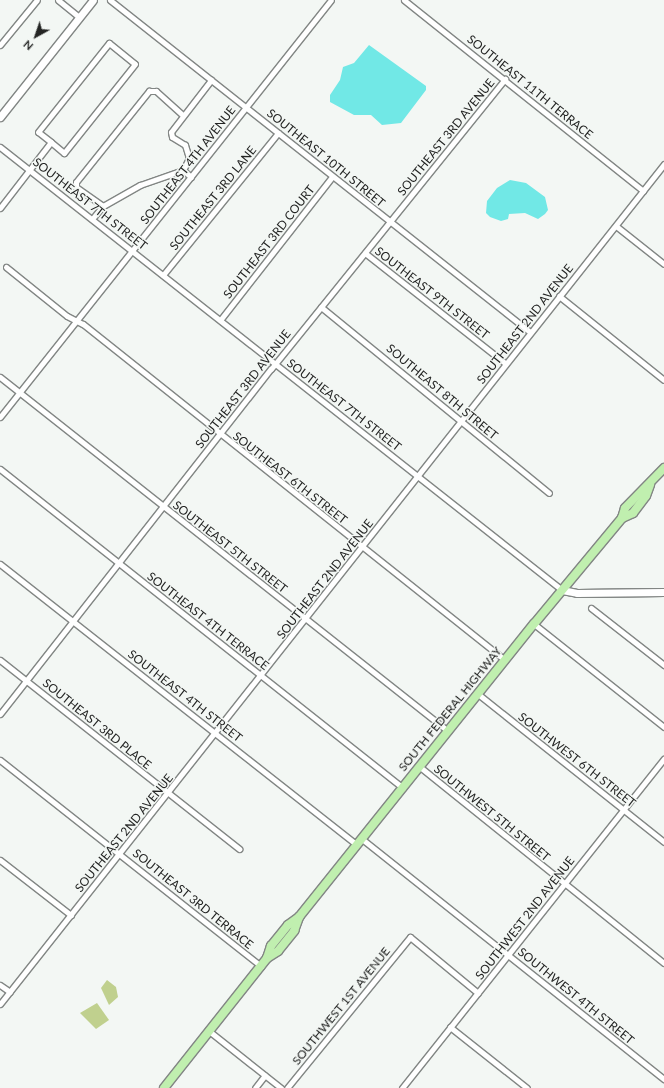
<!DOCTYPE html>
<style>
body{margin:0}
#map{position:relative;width:664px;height:1088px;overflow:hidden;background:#f3f7f4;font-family:Lato,sans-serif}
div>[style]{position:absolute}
.green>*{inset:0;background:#c0d08e}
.water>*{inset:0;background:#71e8e6}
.roads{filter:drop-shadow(1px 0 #828684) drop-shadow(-1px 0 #828684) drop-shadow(0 1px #828684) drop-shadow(0 -1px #828684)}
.minor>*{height:5px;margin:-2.5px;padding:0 2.5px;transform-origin:2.5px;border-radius:2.5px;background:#fff}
.tertiary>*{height:7px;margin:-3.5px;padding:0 3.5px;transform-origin:3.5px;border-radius:3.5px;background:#fff}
.secondary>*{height:7px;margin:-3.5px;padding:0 3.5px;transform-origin:3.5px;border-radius:3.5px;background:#fff}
.primary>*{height:8px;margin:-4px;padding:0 4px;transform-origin:4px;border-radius:4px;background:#c0efaf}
span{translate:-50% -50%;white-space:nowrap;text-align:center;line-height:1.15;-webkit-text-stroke:3px #f3f7f4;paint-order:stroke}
.street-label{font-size:12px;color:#242524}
.north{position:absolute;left:16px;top:16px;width:40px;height:40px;-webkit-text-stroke:3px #f3f7f4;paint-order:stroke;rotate:220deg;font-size:11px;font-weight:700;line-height:16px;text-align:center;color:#242524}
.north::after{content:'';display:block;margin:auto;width:14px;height:18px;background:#242524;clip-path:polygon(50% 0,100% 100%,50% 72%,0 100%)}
</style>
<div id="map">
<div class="green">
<div style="clip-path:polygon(107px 980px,116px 987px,118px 997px,109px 1005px,101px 988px)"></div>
<div style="clip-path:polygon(97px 1003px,109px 1020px,96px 1029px,80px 1013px)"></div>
</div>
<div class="water">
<div style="clip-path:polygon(369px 45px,426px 86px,426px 90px,401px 123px,382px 125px,371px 115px,354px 115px,330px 102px,330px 95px,340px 80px,343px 67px,354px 63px)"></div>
<div style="clip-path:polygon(510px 180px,526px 183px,545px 197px,548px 210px,545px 214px,538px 219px,525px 213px,509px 214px,508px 219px,501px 221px,490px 217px,486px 213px,487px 201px,497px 188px)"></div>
</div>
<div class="roads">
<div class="minor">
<div style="left:58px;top:0;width:27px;rotate:39deg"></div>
<div style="left:110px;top:0;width:535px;rotate:38.33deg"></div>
<div style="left:404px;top:0;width:306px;rotate:38.6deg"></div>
<div style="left:0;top:45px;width:58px;rotate:-50.6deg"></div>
<div style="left:0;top:147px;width:716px;rotate:38.25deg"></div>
<div style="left:191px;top:177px;width:11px;rotate:-139deg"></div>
<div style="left:183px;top:170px;width:13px;rotate:-63deg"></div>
<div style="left:189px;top:158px;width:14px;rotate:-107deg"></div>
<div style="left:185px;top:145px;width:15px;rotate:-148deg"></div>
<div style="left:172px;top:137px;width:5px;rotate:-101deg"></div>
<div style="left:171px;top:132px;width:66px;rotate:-52.4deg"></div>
<div style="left:103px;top:206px;width:33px;rotate:-145deg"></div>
<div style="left:76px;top:187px;width:5px;rotate:-90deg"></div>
<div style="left:76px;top:182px;width:117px;rotate:-51.3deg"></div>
<div style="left:149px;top:91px;width:7px"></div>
<div style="left:156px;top:91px;width:36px;rotate:42deg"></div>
<div style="left:0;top:208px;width:83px;rotate:-52.3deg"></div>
<div style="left:51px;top:142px;width:16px;rotate:-142deg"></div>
<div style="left:38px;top:132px;width:114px;rotate:-51.4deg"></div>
<div style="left:109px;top:43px;width:33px;rotate:39deg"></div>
<div style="left:135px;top:64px;width:114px;rotate:128.6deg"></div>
<div style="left:64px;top:153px;width:17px;rotate:-140deg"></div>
<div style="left:92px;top:219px;width:17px;rotate:-50deg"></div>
<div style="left:103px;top:206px;width:43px;rotate:-29.6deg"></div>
<div style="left:140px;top:185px;width:46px;rotate:-19.2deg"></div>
<div style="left:616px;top:226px;width:61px;rotate:38.4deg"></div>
<div style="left:365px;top:253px;width:178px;rotate:38.2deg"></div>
<div style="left:6px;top:267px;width:78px;rotate:38.8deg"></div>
<div style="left:67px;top:316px;width:18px;rotate:27deg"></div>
<div style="left:83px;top:324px;width:539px;rotate:38.53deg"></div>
<div style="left:163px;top:275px;width:183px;rotate:-51deg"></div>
<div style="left:559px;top:296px;width:134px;rotate:38.7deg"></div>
<div style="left:321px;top:307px;width:294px;rotate:39.2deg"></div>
<div style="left:221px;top:319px;width:180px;rotate:-52deg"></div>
<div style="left:0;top:377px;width:571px;rotate:38.32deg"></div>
<div style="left:0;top:417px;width:532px;rotate:-51.56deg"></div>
<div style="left:0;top:469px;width:514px;rotate:38.36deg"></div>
<div style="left:0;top:564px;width:454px;rotate:38.2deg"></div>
<div style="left:591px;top:608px;width:93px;rotate:38deg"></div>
<div style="left:534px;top:624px;width:166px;rotate:38.4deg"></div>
<div style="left:0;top:660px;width:305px;rotate:38.3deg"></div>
<div style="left:478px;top:694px;width:238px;rotate:38.5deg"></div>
<div style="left:0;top:714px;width:439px;rotate:-51.9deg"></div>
<div style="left:271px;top:369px;width:373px;rotate:-51.1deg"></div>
<div style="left:0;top:760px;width:333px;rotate:38.3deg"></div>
<div style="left:420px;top:767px;width:313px;rotate:38.8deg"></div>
<div style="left:362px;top:839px;width:386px;rotate:38.5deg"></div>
<div style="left:0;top:860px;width:90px;rotate:37.8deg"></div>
<div style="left:0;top:985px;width:12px;rotate:35deg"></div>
<div style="left:0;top:1004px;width:1071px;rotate:-51.67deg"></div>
<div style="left:450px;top:1027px;width:98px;rotate:38.4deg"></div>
<div style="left:209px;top:1031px;width:92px;rotate:38.4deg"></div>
<div style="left:255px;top:1088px;width:16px;rotate:-52deg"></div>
<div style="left:287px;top:1088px;width:195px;rotate:-50.8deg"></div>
<div style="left:410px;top:937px;width:88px;rotate:39.5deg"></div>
<div style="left:402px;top:1088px;width:421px;rotate:-51.5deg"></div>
</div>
<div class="tertiary">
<div style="left:0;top:117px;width:149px;rotate:-51.5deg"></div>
</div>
<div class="secondary">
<div style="left:562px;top:590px;width:15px;rotate:11deg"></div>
<div style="left:577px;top:593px;width:87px;rotate:-0.7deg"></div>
</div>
<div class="primary">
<div style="left:622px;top:518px;width:12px;rotate:-24deg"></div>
<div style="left:633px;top:513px;width:21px;rotate:-53deg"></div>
<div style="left:646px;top:496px;width:12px;rotate:-70deg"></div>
<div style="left:267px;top:958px;width:13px;rotate:-72deg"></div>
<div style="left:271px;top:946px;width:27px;rotate:-51deg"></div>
<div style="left:288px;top:925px;width:14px;rotate:-36deg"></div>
<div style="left:164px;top:1088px;width:166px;rotate:-51.6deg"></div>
<div style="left:267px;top:958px;width:13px;rotate:-32deg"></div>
<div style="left:278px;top:951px;width:26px;rotate:-51deg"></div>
<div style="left:294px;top:931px;width:15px;rotate:-70deg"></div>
<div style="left:299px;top:917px;width:376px;rotate:-51.3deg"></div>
<div style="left:534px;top:624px;width:138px;rotate:-50.3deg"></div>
<div style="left:622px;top:518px;width:10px;rotate:-73deg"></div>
<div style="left:625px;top:508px;width:56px;rotate:-45.7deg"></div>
</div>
</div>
<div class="street-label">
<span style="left:530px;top:87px;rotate:39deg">SOUTHEAST 11TH TERRACE</span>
<span style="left:446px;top:137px;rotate:-51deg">SOUTHEAST 3RD AVENUE</span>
<span style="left:326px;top:158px;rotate:39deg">SOUTHEAST 10TH STREET</span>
<span style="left:188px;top:165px;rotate:-52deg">SOUTHEAST 4TH AVENUE</span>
<span style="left:213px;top:198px;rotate:-51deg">SOUTHEAST 3RD LANE</span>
<span style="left:90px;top:204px;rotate:38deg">SOUTHEAST 7TH STREET</span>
<span style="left:269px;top:242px;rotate:-52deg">SOUTHEAST 3RD COURT</span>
<span style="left:432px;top:293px;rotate:38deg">SOUTHEAST 9TH STREET</span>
<span style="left:525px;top:324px;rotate:-52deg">SOUTHEAST 2ND AVENUE</span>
<span style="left:243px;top:389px;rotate:-52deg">SOUTHEAST 3RD AVENUE</span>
<span style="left:442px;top:392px;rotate:40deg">SOUTHEAST 8TH STREET</span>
<span style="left:344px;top:405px;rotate:38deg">SOUTHEAST 7TH STREET</span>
<span style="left:290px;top:478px;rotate:38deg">SOUTHEAST 6TH STREET</span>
<span style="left:230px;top:547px;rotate:38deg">SOUTHEAST 5TH STREET</span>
<span style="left:325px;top:579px;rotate:-52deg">SOUTHEAST 2ND AVENUE</span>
<span style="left:208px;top:621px;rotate:38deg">SOUTHEAST 4TH TERRACE</span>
<span style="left:185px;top:696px;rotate:38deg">SOUTHEAST 4TH STREET</span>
<span style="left:450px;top:709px;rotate:-51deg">SOUTH FEDERAL HIGHWAY</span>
<span style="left:97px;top:724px;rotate:39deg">SOUTHEAST 3RD PLACE</span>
<span style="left:577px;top:760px;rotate:38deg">SOUTHWEST 6TH STREET</span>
<span style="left:492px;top:813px;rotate:39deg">SOUTHWEST 5TH STREET</span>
<span style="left:124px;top:833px;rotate:-51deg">SOUTHEAST 2ND AVENUE</span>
<span style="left:193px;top:899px;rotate:39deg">SOUTHEAST 3RD TERRACE</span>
<span style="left:525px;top:918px;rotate:-52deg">SOUTHWEST 2ND AVENUE</span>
<span style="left:576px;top:996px;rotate:39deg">SOUTHWEST 4TH STREET</span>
<span style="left:341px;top:1006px;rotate:-51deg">SOUTHWEST 1ST AVENUE</span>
</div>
<div class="north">N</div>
</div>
